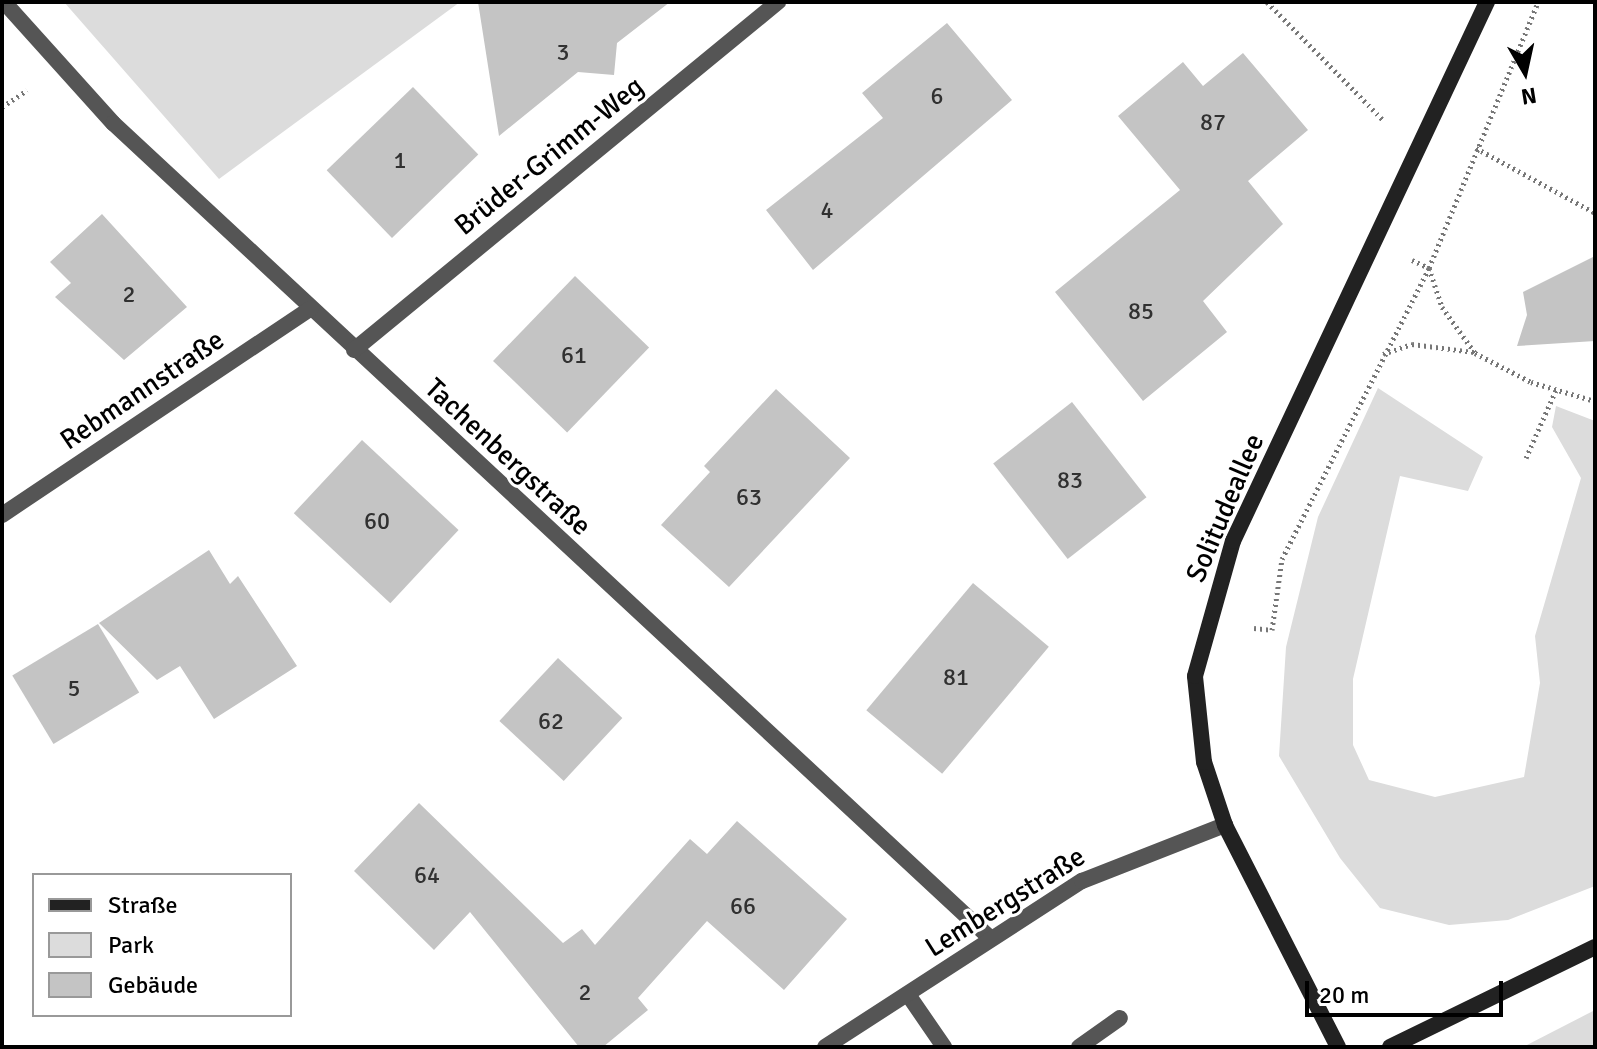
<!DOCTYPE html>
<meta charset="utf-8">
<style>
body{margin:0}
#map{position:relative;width:1597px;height:1049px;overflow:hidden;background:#fff;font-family:Signika,sans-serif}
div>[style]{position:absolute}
.green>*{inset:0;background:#dcdcdc}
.building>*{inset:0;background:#c4c4c4;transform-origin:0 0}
.path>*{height:5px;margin-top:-2.5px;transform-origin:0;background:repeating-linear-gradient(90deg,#777 0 2px,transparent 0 6px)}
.lane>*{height:16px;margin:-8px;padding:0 8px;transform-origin:8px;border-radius:8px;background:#555}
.street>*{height:16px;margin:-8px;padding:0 8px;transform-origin:8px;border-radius:8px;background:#555}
.secondary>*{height:16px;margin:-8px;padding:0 8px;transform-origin:8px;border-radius:8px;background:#222}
span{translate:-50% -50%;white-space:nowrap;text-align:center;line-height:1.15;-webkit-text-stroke:6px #fff;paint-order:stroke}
.number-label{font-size:24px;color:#313131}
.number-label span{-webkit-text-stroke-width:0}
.street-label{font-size:28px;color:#000}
.frame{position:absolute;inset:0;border:4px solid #000;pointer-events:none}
.legend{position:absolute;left:32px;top:873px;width:260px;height:144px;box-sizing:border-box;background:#fff;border:2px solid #999;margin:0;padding:10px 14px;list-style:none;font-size:24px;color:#000}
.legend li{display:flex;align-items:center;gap:16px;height:40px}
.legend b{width:40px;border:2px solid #999}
.north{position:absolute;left:1485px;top:32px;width:80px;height:80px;-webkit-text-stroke:6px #fff;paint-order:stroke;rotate:171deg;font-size:22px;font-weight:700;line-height:32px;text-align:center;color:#000}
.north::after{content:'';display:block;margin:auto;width:28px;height:36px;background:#000;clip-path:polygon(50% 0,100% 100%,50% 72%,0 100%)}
.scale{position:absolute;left:1305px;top:981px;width:198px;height:36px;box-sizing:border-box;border:4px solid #000;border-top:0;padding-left:10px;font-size:24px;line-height:28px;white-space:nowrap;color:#000;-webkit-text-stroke:6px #fff;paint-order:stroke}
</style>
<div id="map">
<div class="green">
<div style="clip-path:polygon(64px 2px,460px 2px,219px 179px)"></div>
<div style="clip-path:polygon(1378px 388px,1483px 457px,1468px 491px,1400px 476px,1353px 679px,1353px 745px,1369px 780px,1435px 797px,1524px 777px,1540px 683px,1535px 636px,1581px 478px,1552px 427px,1556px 406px,1595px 421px,1595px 886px,1508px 920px,1449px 925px,1380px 908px,1340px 858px,1279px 756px,1286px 647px,1318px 517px)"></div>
<div style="clip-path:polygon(1595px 1010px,1595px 1047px,1523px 1047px)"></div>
</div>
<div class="building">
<div style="clip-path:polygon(478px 2px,670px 2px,617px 43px,614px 75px,578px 72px,499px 136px)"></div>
<div style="clip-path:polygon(947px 23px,1012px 100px,813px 270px,766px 210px,883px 118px,862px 93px)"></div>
<div style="clip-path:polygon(1243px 53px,1308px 130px,1248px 181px,1283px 224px,1203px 301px,1227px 332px,1143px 401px,1055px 292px,1180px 190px,1118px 116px,1183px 62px,1203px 86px)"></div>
<div style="left:413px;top:87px;width:94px;height:120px;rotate:46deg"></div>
<div style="clip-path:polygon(102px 214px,187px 307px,124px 360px,55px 297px,71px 283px,50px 262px)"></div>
<div style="clip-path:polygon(1595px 256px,1595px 341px,1517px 346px,1527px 315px,1523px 292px)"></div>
<div style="left:575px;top:276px;width:103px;height:118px;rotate:44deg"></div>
<div style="clip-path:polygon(776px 389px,850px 458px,729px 587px,661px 525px,710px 472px,704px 466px)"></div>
<div style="left:1072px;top:402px;width:121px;height:100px;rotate:52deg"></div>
<div style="left:362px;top:440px;width:132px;height:100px;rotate:43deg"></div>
<div style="clip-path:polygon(209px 550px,230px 584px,238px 576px,297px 666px,214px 719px,180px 666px,157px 680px,99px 623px)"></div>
<div style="left:973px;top:583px;width:99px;height:166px;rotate:40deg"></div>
<div style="left:98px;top:624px;width:80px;height:100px;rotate:59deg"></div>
<div style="left:558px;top:658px;width:88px;height:86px;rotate:43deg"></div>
<div style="clip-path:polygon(419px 803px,563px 943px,582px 929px,595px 945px,690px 839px,707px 854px,737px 821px,847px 919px,784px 990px,707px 921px,638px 998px,648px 1010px,603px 1047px,579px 1047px,470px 912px,434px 950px,354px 871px)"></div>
</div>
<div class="path">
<div style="left:1267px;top:2px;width:167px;rotate:45.5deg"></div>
<div style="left:2px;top:107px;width:30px;rotate:-34deg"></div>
<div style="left:1476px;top:148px;width:136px;rotate:28.6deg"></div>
<div style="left:1412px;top:260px;width:19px;rotate:25deg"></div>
<div style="left:1429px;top:268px;width:41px;rotate:71.6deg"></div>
<div style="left:1442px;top:307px;width:57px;rotate:54.3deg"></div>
<div style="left:1475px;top:353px;width:63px;rotate:27.4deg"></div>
<div style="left:1531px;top:382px;width:67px;rotate:16.5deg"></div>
<div style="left:1383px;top:354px;width:31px;rotate:-19deg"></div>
<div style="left:1412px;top:344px;width:63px;rotate:7.4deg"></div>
<div style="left:1526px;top:458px;width:74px;rotate:-66.2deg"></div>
<div style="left:1254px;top:628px;width:18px;rotate:6deg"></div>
<div style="left:1272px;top:630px;width:72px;rotate:-82deg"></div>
<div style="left:1282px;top:559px;width:326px;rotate:-63.2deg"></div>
<div style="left:1429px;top:268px;width:287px;rotate:-67.7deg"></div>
</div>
<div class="lane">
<div style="left:909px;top:996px;width:62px;rotate:55.5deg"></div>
<div style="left:1079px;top:1047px;width:50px;rotate:-35.3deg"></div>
</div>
<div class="street">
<div style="left:4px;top:2px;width:163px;rotate:48deg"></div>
<div style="left:113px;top:123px;width:1196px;rotate:42.9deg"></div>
<div style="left:354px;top:350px;width:549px;rotate:-39.38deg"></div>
<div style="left:2px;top:515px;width:372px;rotate:-33.8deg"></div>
<div style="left:825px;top:1047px;width:306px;rotate:-32.9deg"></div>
<div style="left:1082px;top:881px;width:154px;rotate:-21.4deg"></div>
</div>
<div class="secondary">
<div style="left:1338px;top:1047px;width:249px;rotate:-117deg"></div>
<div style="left:1225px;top:825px;width:66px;rotate:-108.4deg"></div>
<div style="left:1204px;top:762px;width:86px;rotate:-96deg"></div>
<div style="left:1195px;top:676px;width:140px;rotate:-74.3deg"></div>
<div style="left:1233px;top:541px;width:596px;rotate:-64.77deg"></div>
<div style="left:1390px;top:1047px;width:228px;rotate:-26deg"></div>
</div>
<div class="number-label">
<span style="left:563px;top:53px">3</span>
<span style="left:937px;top:97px">6</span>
<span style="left:1213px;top:123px">87</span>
<span style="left:400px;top:161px">1</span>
<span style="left:827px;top:211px">4</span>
<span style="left:129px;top:295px">2</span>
<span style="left:1141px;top:312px">85</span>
<span style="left:574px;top:356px">61</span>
<span style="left:1070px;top:481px">83</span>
<span style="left:749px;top:498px">63</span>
<span style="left:377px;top:522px">60</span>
<span style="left:956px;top:678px">81</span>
<span style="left:74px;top:689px">5</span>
<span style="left:551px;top:722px">62</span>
<span style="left:427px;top:876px">64</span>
<span style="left:743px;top:907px">66</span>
<span style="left:585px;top:993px">2</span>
</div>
<div class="street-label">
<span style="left:549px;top:156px;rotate:-39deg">Brüder-Grimm-Weg</span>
<span style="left:142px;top:390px;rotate:-34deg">Rebmannstraße</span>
<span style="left:508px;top:457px;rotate:43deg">Tachenbergstraße</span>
<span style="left:1225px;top:508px;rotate:-67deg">Solitudeallee</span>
<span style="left:1005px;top:902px;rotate:-32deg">Lembergstraße</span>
</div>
<div class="frame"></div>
<ul class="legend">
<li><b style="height:10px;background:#222"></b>Straße</li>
<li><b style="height:22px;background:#dcdcdc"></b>Park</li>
<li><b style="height:22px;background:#c4c4c4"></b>Gebäude</li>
</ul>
<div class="north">N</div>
<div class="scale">20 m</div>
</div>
